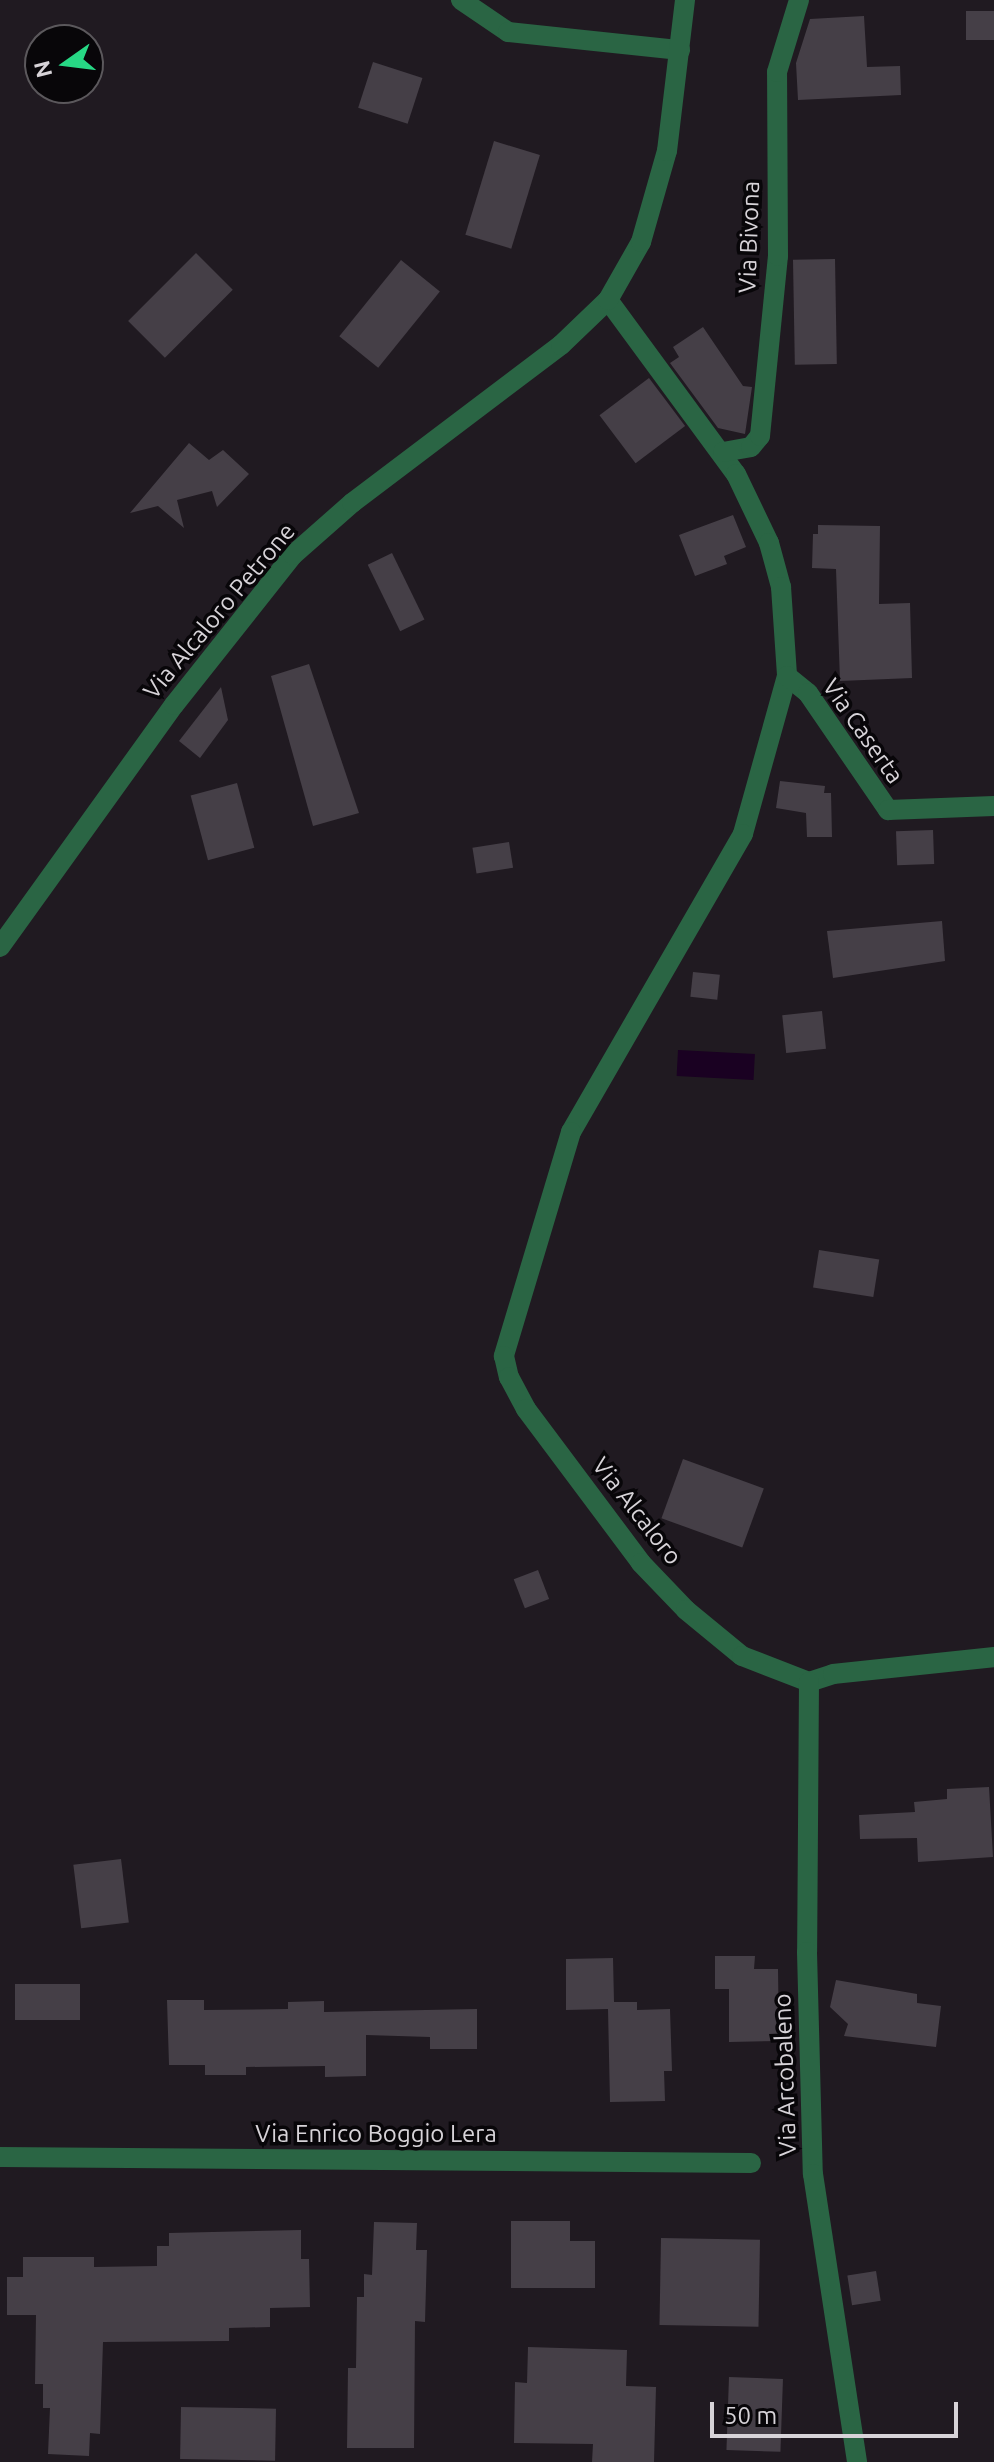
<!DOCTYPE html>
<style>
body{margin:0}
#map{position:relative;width:994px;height:2462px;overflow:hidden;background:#201a21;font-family:Ubuntu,sans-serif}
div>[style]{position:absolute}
.water>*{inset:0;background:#1a0122;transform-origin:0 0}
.building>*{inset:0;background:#453f47;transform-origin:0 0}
.minor>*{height:20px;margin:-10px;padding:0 10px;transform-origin:10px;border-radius:10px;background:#2a6544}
.tertiary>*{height:20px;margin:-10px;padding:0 10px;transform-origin:10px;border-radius:10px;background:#2a6544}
span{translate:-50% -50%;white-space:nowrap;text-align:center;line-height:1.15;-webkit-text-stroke:7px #080609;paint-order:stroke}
.street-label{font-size:24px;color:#d7d3d8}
.north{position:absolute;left:24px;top:24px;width:80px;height:80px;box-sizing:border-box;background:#080609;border:2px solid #5b585c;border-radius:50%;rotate:256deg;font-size:22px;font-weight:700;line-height:32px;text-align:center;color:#d7d3d8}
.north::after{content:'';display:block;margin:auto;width:28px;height:36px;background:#27d885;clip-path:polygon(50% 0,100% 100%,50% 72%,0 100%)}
.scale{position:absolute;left:710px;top:2402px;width:248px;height:36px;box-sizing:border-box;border:4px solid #d7d3d8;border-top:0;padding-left:10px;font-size:24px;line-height:28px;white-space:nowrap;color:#d7d3d8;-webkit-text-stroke:6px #080609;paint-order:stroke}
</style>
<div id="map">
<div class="water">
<div style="left:678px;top:1050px;width:77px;height:26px;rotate:3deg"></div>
</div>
<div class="building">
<div style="left:994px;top:11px;width:29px;height:28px;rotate:90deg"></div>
<div style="clip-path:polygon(864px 16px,867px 67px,900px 66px,901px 95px,798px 100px,796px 63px,810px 19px)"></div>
<div style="left:373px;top:62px;width:52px;height:48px;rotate:18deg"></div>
<div style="left:494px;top:141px;width:48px;height:98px;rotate:17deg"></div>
<div style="left:196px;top:253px;width:52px;height:96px;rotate:45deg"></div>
<div style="left:835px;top:259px;width:105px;height:42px;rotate:89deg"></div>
<div style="left:401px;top:260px;width:50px;height:98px;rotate:39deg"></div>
<div style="clip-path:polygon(703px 327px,743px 386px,752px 387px,745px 434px,718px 428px,670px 363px,679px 357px,673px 347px)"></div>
<div style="left:649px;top:378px;width:60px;height:62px;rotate:53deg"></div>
<div style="clip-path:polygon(189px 443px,209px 460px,223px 450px,249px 474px,217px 507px,212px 491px,177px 500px,184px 528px,158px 506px,130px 513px)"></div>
<div style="clip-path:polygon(733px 515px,746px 547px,724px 556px,727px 564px,695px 576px,679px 535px)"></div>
<div style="clip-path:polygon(818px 525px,880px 526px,879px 604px,910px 603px,912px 678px,840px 681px,836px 569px,812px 568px,813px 534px,818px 534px)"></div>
<div style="left:392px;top:553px;width:74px;height:27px;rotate:64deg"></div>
<div style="clip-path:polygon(309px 664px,359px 813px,313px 826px,271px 676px)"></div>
<div style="clip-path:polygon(221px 687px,228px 720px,200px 758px,179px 741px)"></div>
<div style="clip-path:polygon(780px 781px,825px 786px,824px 793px,831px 793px,832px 837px,807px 837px,806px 813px,776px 808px)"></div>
<div style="left:237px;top:783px;width:67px;height:48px;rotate:75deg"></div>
<div style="left:933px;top:830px;width:34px;height:37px;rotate:88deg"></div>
<div style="left:509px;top:842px;width:26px;height:37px;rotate:81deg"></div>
<div style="clip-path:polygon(942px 921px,945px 961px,833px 978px,827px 931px)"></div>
<div style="left:693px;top:972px;width:27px;height:25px;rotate:6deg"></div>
<div style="left:822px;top:1011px;width:38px;height:40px;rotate:84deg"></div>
<div style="left:819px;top:1250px;width:61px;height:38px;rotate:9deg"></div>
<div style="left:683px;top:1459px;width:86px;height:63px;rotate:20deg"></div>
<div style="left:538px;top:1570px;width:31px;height:26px;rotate:69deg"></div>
<div style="clip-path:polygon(989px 1787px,993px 1857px,918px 1862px,917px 1838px,860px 1839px,859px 1815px,915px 1812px,914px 1802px,947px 1799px,947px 1789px)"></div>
<div style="left:121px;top:1859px;width:64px;height:48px;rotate:83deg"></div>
<div style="clip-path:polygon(715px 1956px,755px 1956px,754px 1969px,778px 1969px,779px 2041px,729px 2042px,729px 1989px,715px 1989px)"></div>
<div style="clip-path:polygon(613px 1958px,614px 2002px,637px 2002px,637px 2010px,670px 2009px,672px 2071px,664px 2071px,665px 2101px,610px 2102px,608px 2009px,566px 2010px,566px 1959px)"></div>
<div style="clip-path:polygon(836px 1980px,917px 1994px,917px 2003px,941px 2006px,936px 2047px,844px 2036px,848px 2024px,830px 2007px)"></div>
<div style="left:15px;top:1984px;width:65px;height:36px"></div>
<div style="clip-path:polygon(167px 2000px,204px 2000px,204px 2010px,288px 2009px,288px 2002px,324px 2001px,324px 2012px,477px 2009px,477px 2049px,430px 2049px,430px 2037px,366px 2035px,366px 2076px,325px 2077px,325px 2066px,246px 2067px,246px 2075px,205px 2075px,205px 2065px,169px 2065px)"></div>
<div style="clip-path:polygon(511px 2221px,570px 2221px,570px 2241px,595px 2241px,595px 2288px,511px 2288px)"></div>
<div style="clip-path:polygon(374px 2222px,417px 2223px,416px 2250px,427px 2250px,425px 2322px,415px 2321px,414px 2448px,347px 2448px,348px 2368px,356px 2368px,357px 2297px,364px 2297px,364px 2274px,372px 2275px)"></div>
<div style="clip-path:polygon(301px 2230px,301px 2259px,309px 2259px,310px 2307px,270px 2308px,270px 2327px,229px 2328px,229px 2341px,103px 2342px,100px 2434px,90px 2433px,89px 2456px,48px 2454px,50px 2408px,43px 2408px,43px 2384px,35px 2384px,36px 2315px,7px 2315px,7px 2277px,23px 2277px,23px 2257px,94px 2257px,94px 2267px,157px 2266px,157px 2246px,169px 2246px,169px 2233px)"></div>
<div style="left:661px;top:2238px;width:99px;height:87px;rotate:1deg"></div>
<div style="left:876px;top:2271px;width:30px;height:29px;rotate:81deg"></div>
<div style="clip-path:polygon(528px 2347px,627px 2350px,626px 2386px,656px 2387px,654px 2462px,592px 2462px,593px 2444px,514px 2443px,515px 2382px,527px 2383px)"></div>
<div style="left:729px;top:2377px;width:54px;height:73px;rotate:2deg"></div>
<div style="left:181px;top:2407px;width:95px;height:52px;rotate:1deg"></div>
</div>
<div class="minor">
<div style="left:461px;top:0;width:57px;rotate:34.2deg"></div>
<div style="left:508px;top:32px;width:173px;rotate:6deg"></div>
<div style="left:608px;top:300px;width:216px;rotate:53.7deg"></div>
<div style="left:736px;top:474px;width:76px;rotate:64.4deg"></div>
<div style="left:769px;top:543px;width:46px;rotate:74.7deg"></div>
<div style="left:781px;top:587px;width:89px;rotate:86.1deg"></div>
<div style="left:787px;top:676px;width:164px;rotate:105.6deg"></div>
<div style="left:743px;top:834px;width:344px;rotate:120deg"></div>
<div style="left:571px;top:1132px;width:234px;rotate:106.7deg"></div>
<div style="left:504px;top:1356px;width:22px;rotate:77deg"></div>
<div style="left:509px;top:1377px;width:36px;rotate:62deg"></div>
<div style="left:526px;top:1409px;width:192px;rotate:53.2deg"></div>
<div style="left:641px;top:1563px;width:65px;rotate:46.2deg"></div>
<div style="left:686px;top:1610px;width:72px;rotate:39.4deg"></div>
<div style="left:742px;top:1656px;width:72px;rotate:21.2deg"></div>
<div style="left:809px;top:1682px;width:25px;rotate:-18deg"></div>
<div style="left:833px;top:1674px;width:162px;rotate:-6deg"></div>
<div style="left:723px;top:452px;width:28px;rotate:-10deg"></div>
<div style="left:751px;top:447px;width:14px;rotate:-51deg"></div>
<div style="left:760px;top:436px;width:181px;rotate:-84.3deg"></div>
<div style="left:778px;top:256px;width:184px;rotate:-90.3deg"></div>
<div style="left:777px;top:72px;width:75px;rotate:-73deg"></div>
<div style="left:787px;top:676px;width:27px;rotate:39deg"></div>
<div style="left:808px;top:693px;width:142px;rotate:55.6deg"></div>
<div style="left:888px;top:810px;width:106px;rotate:-2.2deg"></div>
<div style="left:809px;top:1682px;width:270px;rotate:90.4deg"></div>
<div style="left:807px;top:1952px;width:222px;rotate:88.5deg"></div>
<div style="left:813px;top:2174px;width:291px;rotate:81.3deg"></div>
<div style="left:0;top:2157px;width:751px;rotate:0.46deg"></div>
</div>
<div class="tertiary">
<div style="left:0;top:947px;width:298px;rotate:-54.3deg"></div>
<div style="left:174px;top:705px;width:191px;rotate:-51.6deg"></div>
<div style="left:293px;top:555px;width:79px;rotate:-41.4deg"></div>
<div style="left:352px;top:503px;width:262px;rotate:-37.1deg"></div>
<div style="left:561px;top:345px;width:65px;rotate:-43.8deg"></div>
<div style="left:608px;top:300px;width:67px;rotate:-60.4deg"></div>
<div style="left:641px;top:242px;width:95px;rotate:-74.1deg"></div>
<div style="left:667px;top:151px;width:152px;rotate:-83.2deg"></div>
</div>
<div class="street-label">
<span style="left:749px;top:237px;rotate:-88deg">Via Bivona</span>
<span style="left:219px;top:611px;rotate:-50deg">Via Alcaloro Petrone</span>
<span style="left:863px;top:731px;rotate:55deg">Via Caserta</span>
<span style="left:637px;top:1511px;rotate:52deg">Via Alcaloro</span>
<span style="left:785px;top:2075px;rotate:-92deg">Via Arcobaleno</span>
<span style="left:376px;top:2134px">Via Enrico Boggio Lera</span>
</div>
<div class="north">N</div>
<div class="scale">50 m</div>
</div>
